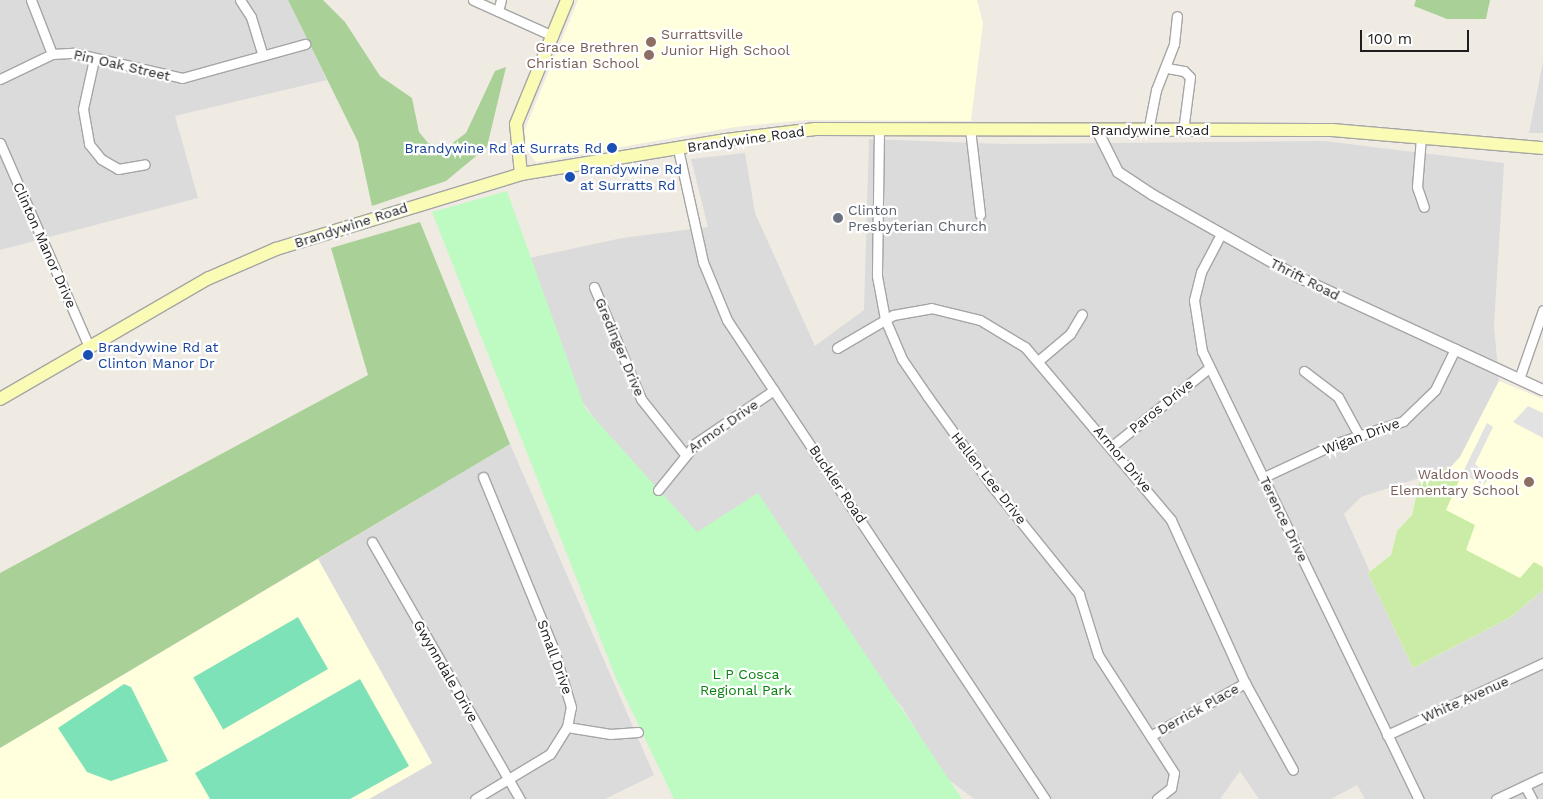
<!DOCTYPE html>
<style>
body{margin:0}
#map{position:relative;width:1543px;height:799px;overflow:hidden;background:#efebe3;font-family:"Work Sans",sans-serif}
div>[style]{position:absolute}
.residential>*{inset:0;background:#dcdbdb}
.education>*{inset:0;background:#fffedd}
.grass>*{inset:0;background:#caeca7}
.forest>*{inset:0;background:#a9d096}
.park>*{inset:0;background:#befbc2}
.pitch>*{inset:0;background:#7ee2b9;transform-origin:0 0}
.parking>*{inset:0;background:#e2e2e2}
.roads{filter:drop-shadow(1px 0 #a5a5a5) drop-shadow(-1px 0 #a5a5a5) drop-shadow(0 1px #a5a5a5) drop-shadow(0 -1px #a5a5a5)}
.minor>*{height:9px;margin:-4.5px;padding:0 4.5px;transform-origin:4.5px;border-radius:4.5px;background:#fff}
.tertiary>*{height:10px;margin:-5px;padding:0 5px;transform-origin:5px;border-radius:5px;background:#fff}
.secondary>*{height:12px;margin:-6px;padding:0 6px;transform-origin:6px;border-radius:6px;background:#fafcb5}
.dots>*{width:14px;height:14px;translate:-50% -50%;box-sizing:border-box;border:2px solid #fff;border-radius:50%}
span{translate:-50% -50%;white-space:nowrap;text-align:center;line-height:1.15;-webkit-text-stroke:4.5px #fff;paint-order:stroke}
.education-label{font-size:14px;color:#785e54}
.left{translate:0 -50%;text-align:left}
.right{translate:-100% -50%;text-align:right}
.street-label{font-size:14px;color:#1e1e1e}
.transit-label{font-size:14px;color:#164399}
.worship-label{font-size:14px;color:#5b616d}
.park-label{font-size:14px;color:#07810f}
.scale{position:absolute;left:1360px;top:30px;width:109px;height:22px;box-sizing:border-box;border:2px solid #1e1e1e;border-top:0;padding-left:6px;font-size:15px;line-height:18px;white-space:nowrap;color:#1e1e1e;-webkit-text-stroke:4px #fff;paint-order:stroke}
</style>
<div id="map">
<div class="residential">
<div style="clip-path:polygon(0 0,288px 0,327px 80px,175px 116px,198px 198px,0 250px)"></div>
<div style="clip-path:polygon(1543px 62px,1543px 133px,1529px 133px)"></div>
<div style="clip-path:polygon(869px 139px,1004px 144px,1324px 141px,1504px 163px,1494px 326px,1499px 381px,1460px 457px,1450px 468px,1361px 497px,1344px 514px,1413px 668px,1511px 617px,1543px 590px,1543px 799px,1365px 799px,1357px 785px,1331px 799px,1259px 799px,1240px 771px,1220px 799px,974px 799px,944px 776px,902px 707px,747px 512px,683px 541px,576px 393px,529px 258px,622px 238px,708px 227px,691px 159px,745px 153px,755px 213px,815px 346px,864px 310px)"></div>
<div style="clip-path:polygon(510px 444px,654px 775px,605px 799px,369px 799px,432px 763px,318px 559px)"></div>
</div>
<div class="education">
<div style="clip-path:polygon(578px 0,977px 0,983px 23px,971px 121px,805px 120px,735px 127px,536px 162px,526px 149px,525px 129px)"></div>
<div style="clip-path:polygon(1499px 381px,1543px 399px,1543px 590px,1511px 617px,1413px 668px,1368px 573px,1391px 555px,1397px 531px,1412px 515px,1421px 474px,1450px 468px,1460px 457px)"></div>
<div style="clip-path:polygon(318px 559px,432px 763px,369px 799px,0 799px,0 748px)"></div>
</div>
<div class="grass">
<div style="clip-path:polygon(1450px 468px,1460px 478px,1446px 510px,1475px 525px,1466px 550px,1520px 578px,1534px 562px,1543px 567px,1543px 590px,1511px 617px,1413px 668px,1368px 573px,1391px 555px,1397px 531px,1412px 515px,1421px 474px)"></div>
</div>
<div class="forest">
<div style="clip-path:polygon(288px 0,323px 0,345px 22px,380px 76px,412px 98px,419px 132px,428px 143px,446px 148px,466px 133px,495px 71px,506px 67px,487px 147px,446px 181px,372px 206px,358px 142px)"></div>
<div style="clip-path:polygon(1416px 0,1490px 0,1486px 19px,1447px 19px,1414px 6px)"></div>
<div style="clip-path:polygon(420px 222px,510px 444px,0 748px,0 573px,368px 375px,331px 248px)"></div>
</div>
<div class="park">
<div style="clip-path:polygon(507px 191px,585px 408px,697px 532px,758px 493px,962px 799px,674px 799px,615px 676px,432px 212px)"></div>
</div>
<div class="pitch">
<div style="left:298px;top:617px;width:60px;height:121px;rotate:60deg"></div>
<div style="clip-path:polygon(360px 679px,409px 766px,350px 799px,210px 799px,195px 773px)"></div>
<div style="clip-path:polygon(124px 684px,131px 687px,168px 761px,111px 781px,87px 772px,58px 728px)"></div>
</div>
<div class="parking">
<div style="clip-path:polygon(1528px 406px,1543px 413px,1543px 438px,1513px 422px)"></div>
<div style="clip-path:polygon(1487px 423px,1493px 427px,1475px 464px,1489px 477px,1484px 485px,1462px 474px)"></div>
</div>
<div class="roads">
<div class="minor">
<div style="left:31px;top:0;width:58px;rotate:68.7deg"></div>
<div style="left:240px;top:0;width:20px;rotate:57deg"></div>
<div style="left:251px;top:17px;width:39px;rotate:73deg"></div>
<div style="left:473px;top:0;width:88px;rotate:24.2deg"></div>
<div style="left:498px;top:11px;width:11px;rotate:-75deg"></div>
<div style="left:94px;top:59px;width:51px;rotate:102.4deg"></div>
<div style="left:83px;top:109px;width:36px;rotate:80deg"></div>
<div style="left:89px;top:144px;width:19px;rotate:51deg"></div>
<div style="left:101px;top:159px;width:20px;rotate:30deg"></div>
<div style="left:118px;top:169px;width:27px;rotate:-10deg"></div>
<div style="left:1167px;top:68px;width:17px;rotate:10deg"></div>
<div style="left:1184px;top:71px;width:8px;rotate:45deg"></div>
<div style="left:1190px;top:77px;width:54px;rotate:97.4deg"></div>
<div style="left:0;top:79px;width:58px;rotate:-25.7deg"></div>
<div style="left:52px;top:54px;width:22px;rotate:-3deg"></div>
<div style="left:74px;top:53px;width:111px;rotate:13deg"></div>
<div style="left:182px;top:78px;width:128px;rotate:-15.5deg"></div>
<div style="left:879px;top:129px;width:147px;rotate:90.8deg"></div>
<div style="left:877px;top:276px;width:44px;rotate:79.5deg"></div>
<div style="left:885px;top:319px;width:43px;rotate:67deg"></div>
<div style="left:902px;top:359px;width:46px;rotate:55.6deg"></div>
<div style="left:928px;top:397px;width:110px;rotate:54.3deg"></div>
<div style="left:992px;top:486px;width:139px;rotate:51.1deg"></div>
<div style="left:1079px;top:594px;width:64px;rotate:72.7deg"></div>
<div style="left:1098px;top:655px;width:140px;rotate:57.2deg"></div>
<div style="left:1174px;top:773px;width:15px;rotate:101deg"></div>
<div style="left:1171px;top:788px;width:18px;rotate:142deg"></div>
<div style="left:970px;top:129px;width:86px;rotate:83.3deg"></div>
<div style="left:1148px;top:131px;width:42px;rotate:-79deg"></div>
<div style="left:1156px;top:90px;width:49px;rotate:-68.6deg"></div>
<div style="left:1174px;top:44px;width:28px;rotate:-84deg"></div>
<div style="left:1421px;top:137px;width:50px;rotate:94.6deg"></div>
<div style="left:1417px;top:187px;width:21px;rotate:71deg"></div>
<div style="left:0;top:143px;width:223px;rotate:66.4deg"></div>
<div style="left:678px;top:149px;width:116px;rotate:77.5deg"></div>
<div style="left:703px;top:262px;width:63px;rotate:67.5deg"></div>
<div style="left:727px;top:320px;width:575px;rotate:56.42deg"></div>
<div style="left:1221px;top:234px;width:43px;rotate:117.8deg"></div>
<div style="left:1201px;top:272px;width:29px;rotate:104deg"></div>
<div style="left:1194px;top:300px;width:52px;rotate:81.1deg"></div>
<div style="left:1202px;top:351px;width:498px;rotate:64.2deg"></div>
<div style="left:594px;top:287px;width:121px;rotate:67.2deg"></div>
<div style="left:641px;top:399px;width:69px;rotate:51.5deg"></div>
<div style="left:837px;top:348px;width:65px;rotate:-30.5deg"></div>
<div style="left:893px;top:315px;width:39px;rotate:-10deg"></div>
<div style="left:931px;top:308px;width:50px;rotate:13.8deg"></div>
<div style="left:980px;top:320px;width:52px;rotate:31deg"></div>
<div style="left:1025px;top:347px;width:226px;rotate:49.8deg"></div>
<div style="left:1171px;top:520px;width:179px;rotate:65.6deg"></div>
<div style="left:1245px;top:683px;width:99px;rotate:61.1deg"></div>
<div style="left:1038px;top:361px;width:42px;rotate:-40.2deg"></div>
<div style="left:1070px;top:334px;width:23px;rotate:-59deg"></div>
<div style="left:1304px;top:371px;width:43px;rotate:37.4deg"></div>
<div style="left:1338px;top:397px;width:46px;rotate:61.2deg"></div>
<div style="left:1519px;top:379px;width:73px;rotate:-70.8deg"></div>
<div style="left:1112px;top:446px;width:124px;rotate:-38.8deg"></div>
<div style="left:1264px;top:477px;width:81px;rotate:-25deg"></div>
<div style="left:1337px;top:443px;width:70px;rotate:-18.4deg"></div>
<div style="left:1403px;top:421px;width:45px;rotate:-44.1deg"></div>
<div style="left:1435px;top:390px;width:46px;rotate:-64deg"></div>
<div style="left:658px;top:490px;width:60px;rotate:-51deg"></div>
<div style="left:696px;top:443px;width:94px;rotate:-34.2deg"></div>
<div style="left:372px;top:542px;width:297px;rotate:60.1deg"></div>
<div style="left:567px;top:727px;width:44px;rotate:9.2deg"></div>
<div style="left:610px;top:734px;width:28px;rotate:-4deg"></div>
<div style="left:1152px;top:735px;width:107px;rotate:-29.2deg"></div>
<div style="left:1387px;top:735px;width:172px;rotate:-24.8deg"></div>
<div style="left:1525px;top:786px;width:15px;rotate:62deg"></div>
<div style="left:475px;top:799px;width:87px;rotate:-31deg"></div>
<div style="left:550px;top:754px;width:32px;rotate:-58deg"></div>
<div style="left:567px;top:727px;width:20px;rotate:-79deg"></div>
<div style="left:571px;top:707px;width:59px;rotate:-106.6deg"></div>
<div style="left:554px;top:650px;width:187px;rotate:-112.3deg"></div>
<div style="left:1496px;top:799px;width:52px;rotate:-25.1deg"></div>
</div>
<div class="tertiary">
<div style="left:1097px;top:130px;width:47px;rotate:63.4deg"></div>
<div style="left:1118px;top:172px;width:42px;rotate:33.3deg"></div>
<div style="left:1153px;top:195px;width:164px;rotate:29.5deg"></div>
<div style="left:1296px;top:276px;width:272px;rotate:24.8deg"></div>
</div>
<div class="secondary">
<div style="left:521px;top:174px;width:50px;rotate:-95.7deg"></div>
<div style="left:516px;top:124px;width:134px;rotate:-67.6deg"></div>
<div style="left:0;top:399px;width:241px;rotate:-30.1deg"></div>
<div style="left:209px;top:278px;width:73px;rotate:-23.4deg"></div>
<div style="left:276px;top:249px;width:256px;rotate:-17deg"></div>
<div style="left:521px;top:174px;width:208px;rotate:-9.4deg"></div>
<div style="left:726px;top:140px;width:90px;rotate:-7deg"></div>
<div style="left:815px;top:129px;width:517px;rotate:0.11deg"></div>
<div style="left:1332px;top:130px;width:212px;rotate:4.9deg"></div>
</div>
</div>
<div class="dots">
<div style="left:651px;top:42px;background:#8d6e63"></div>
<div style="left:649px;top:55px;background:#8d6e63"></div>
<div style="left:612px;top:148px;background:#1a4fb4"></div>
<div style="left:570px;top:177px;background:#1a4fb4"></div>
<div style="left:838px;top:218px;background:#6b7280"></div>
<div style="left:88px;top:355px;background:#1a4fb4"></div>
<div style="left:1529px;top:482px;background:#8d6e63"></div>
</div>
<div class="education-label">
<span class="left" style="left:661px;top:42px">Surrattsville<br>Junior High School</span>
<span class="right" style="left:639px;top:55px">Grace Brethren<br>Christian School</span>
<span class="right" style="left:1519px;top:482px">Waldon Woods<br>Elementary School</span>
</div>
<div class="street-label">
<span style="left:122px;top:65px;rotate:13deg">Pin Oak Street</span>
<span style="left:1150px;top:130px">Brandywine Road</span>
<span style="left:746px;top:139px;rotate:-8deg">Brandywine Road</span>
<span style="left:351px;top:225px;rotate:-18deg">Brandywine Road</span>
<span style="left:45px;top:245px;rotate:66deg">Clinton Manor Drive</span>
<span style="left:1305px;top:279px;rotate:27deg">Thrift Road</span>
<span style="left:620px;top:347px;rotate:67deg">Gredinger Drive</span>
<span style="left:1161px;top:406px;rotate:-39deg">Paros Drive</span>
<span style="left:723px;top:426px;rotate:-35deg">Armor Drive</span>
<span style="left:1361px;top:436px;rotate:-20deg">Wigan Drive</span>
<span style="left:1123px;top:459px;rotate:50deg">Armor Drive</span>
<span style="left:989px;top:478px;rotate:52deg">Hellen Lee Drive</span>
<span style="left:838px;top:484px;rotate:56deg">Buckler Road</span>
<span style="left:1284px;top:519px;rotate:64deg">Terence Drive</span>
<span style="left:555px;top:657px;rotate:70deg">Small Drive</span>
<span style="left:446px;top:671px;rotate:60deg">Gwynndale Drive</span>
<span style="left:1465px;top:699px;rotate:-24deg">White Avenue</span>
<span style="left:1198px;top:709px;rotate:-29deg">Derrick Place</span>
</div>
<div class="transit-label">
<span class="right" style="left:602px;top:148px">Brandywine Rd at Surrats Rd</span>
<span class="left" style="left:580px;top:177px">Brandywine Rd<br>at Surratts Rd</span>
<span class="left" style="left:98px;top:355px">Brandywine Rd at<br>Clinton Manor Dr</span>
</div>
<div class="worship-label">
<span class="left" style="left:848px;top:218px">Clinton<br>Presbyterian Church</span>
</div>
<div class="park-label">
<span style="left:746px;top:682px">L P Cosca<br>Regional Park</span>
</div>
<div class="scale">100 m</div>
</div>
